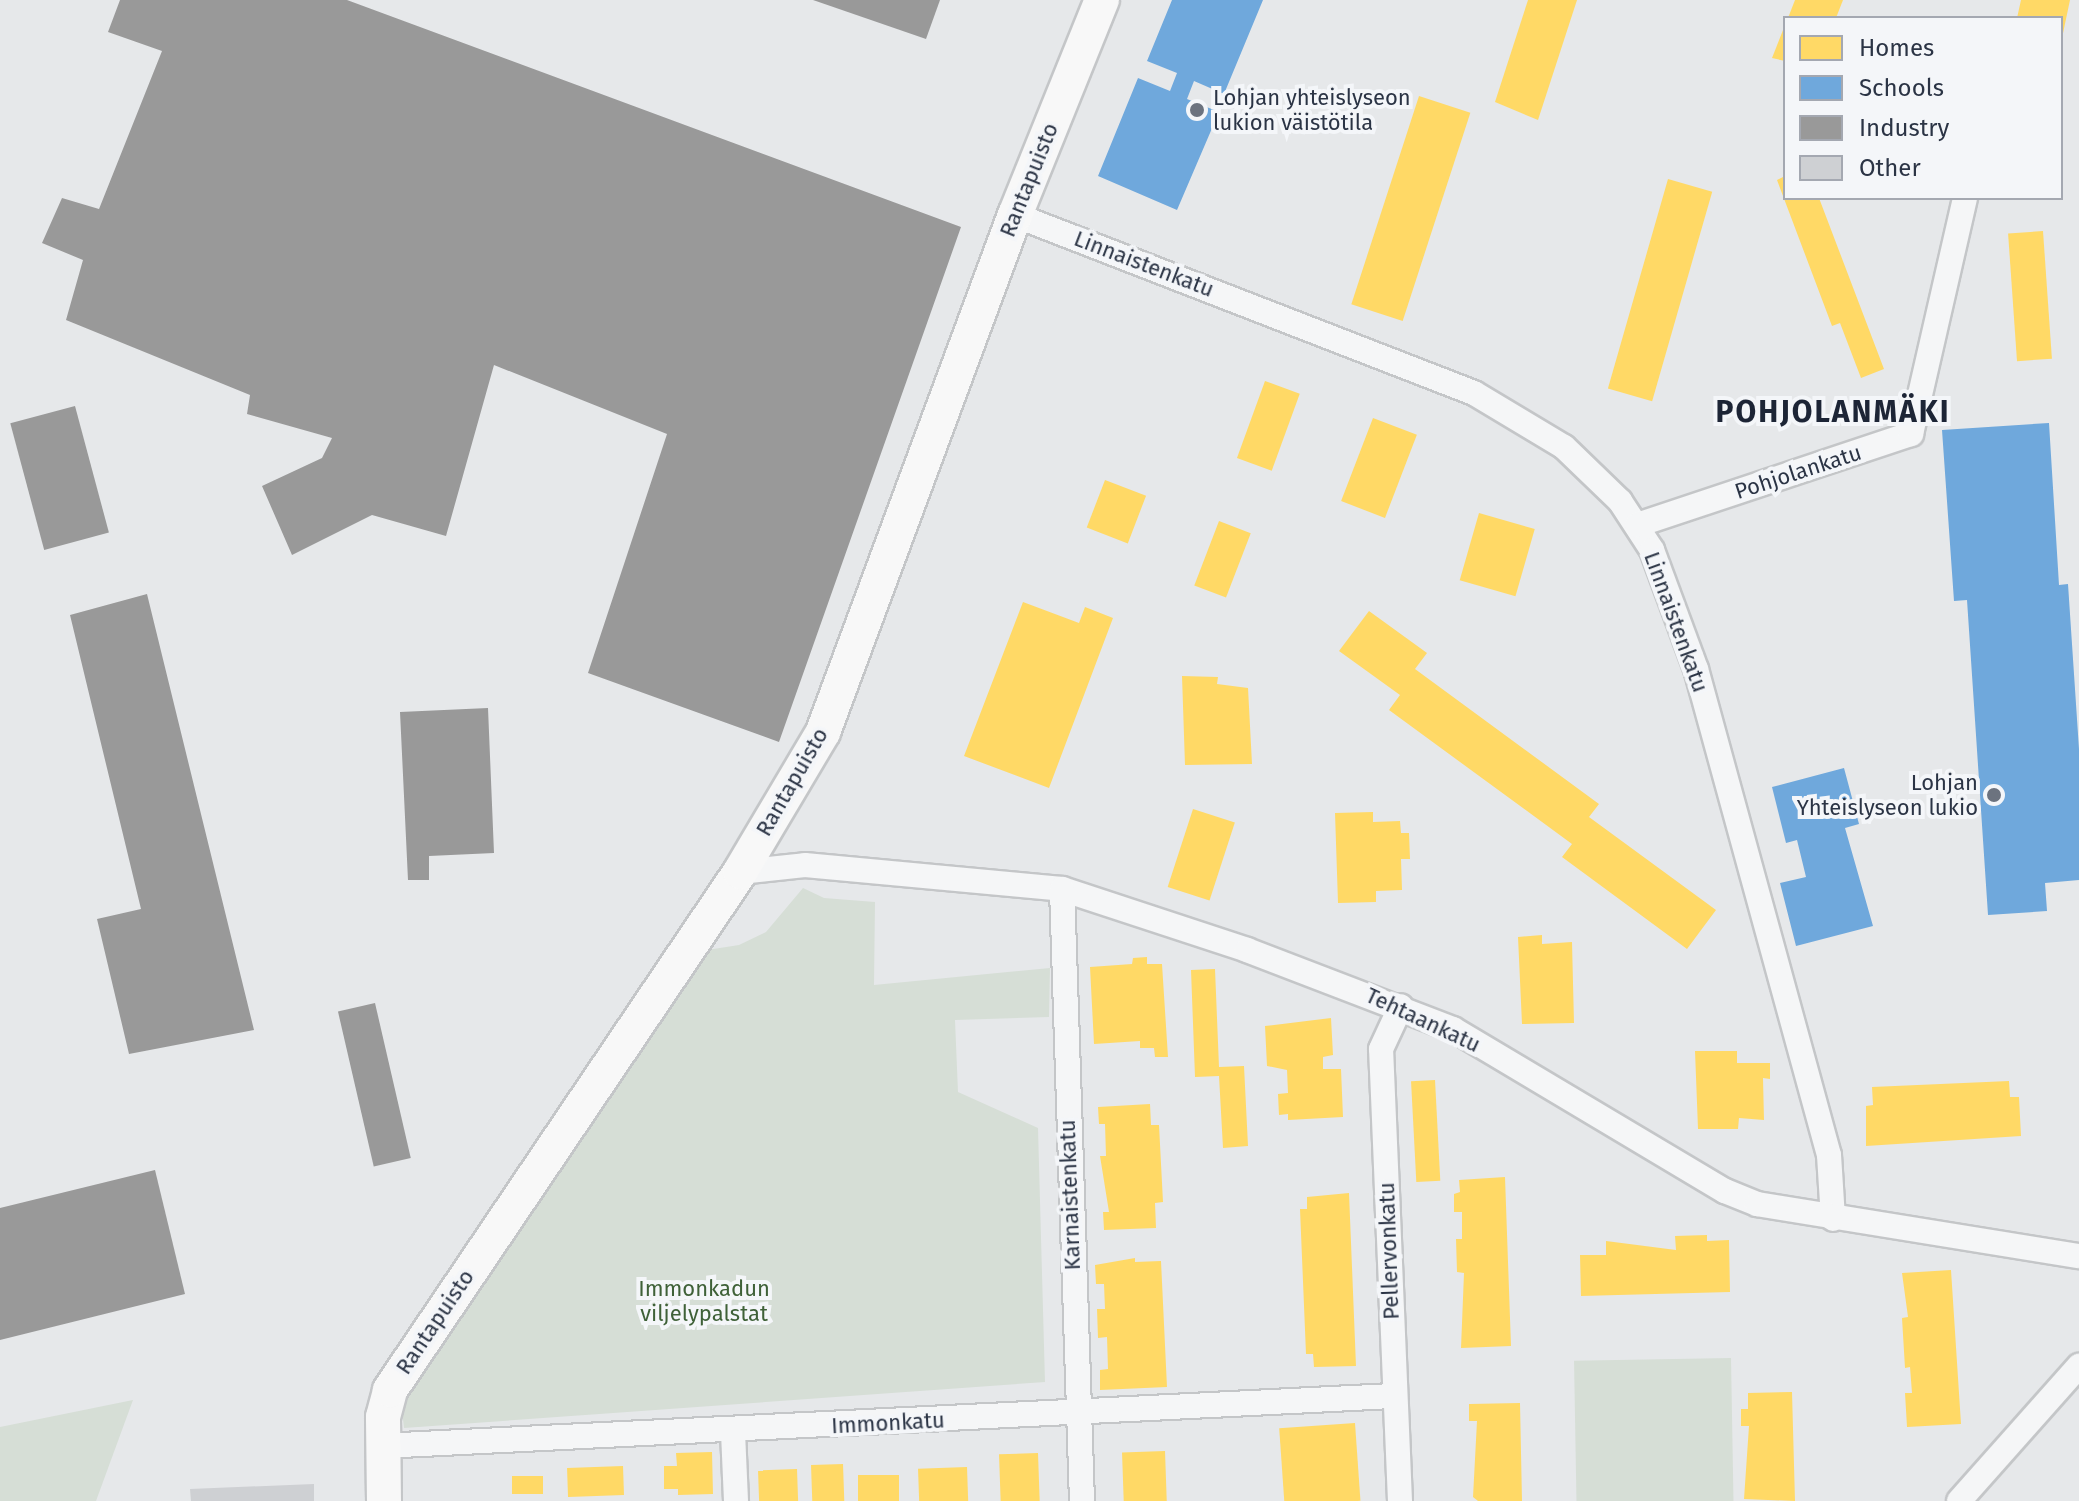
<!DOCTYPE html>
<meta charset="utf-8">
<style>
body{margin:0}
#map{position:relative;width:2079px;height:1501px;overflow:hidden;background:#e6e8ea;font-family:"Fira Sans",sans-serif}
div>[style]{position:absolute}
.green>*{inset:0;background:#d6ded6;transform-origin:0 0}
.homes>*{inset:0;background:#ffd966;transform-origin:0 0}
.schools>*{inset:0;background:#6fa8dc}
.industry>*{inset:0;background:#999;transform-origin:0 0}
.building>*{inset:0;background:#ced0d3}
.roads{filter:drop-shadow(2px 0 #c4c6c8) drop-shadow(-2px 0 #c4c6c8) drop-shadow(0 2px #c4c6c8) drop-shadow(0 -2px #c4c6c8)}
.street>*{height:24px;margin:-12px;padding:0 12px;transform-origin:12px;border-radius:12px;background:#f5f6f7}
.secondary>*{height:34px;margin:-17px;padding:0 17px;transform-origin:17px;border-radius:17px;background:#f8f8f8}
.dots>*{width:22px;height:22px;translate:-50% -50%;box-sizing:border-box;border:4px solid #f4f6f9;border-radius:50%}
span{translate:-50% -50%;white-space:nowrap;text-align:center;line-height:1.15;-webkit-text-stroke:8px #f4f6f9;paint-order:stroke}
.poi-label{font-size:22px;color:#2b3445}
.left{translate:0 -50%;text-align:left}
.right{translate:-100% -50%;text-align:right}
.street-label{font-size:22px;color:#2b3445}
.park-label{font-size:22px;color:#3f6138}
.district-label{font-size:30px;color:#1d2536;font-weight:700;letter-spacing:2px}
.legend{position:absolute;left:1783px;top:16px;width:280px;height:184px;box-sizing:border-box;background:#f4f6f9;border:2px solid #a4a8b1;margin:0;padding:10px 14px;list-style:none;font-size:24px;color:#2b3445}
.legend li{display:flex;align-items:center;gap:16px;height:40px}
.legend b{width:40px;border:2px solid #a4a8b1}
</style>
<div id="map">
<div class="green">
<div style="clip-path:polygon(803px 888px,824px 898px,875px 902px,874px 985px,1050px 968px,1049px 1017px,955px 1020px,958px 1092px,1038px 1128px,1045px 1382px,404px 1428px,401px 1402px,707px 950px,739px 945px,766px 932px)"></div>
<div style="left:1731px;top:1358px;width:143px;height:157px;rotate:89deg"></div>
<div style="clip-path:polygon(133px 1400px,96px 1501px,0 1501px,0 1427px)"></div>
</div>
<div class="homes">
<div style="clip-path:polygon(1528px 0,1577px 0,1538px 120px,1495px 102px)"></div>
<div style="clip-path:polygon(1795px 0,1843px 0,1836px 18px,1788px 18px)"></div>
<div style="clip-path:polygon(2021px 0,2070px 0,2062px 38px,2061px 18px,2017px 18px)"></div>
<div style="clip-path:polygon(1785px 25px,1785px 61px,1772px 58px)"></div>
<div style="left:1419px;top:96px;width:54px;height:219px;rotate:18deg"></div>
<div style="clip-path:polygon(1785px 176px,1785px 198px,1819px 198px,1884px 369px,1861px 378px,1840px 323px,1832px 326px,1777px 180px)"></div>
<div style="left:1668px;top:179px;width:46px;height:218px;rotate:16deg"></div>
<div style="left:2043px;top:231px;width:128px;height:35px;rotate:86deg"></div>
<div style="left:1265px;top:381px;width:37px;height:82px;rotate:20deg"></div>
<div style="left:1373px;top:418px;width:47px;height:89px;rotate:21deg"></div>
<div style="left:1105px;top:480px;width:44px;height:51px;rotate:21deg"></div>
<div style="left:1479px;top:513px;width:58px;height:70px;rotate:16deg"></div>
<div style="left:1219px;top:521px;width:34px;height:69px;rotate:21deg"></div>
<div style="clip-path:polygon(1023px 602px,1079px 623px,1085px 607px,1113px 618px,1049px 788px,964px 756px)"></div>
<div style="clip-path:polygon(1369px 611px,1427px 653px,1415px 669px,1599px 804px,1589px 817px,1716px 910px,1687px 949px,1562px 857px,1572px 844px,1389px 710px,1400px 695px,1339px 651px)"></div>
<div style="clip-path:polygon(1182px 676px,1218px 677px,1217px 684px,1248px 688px,1252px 764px,1185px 765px)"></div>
<div style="left:1193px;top:809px;width:44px;height:82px;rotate:18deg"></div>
<div style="clip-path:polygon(1373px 812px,1373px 822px,1400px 821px,1401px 833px,1409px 833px,1410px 859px,1401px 859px,1402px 890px,1376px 891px,1376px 902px,1338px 903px,1335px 813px)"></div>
<div style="clip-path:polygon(1542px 935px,1542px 944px,1572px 942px,1574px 1023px,1522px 1024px,1518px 937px)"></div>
<div style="clip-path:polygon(1147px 957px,1147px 964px,1162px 964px,1168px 1057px,1155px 1057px,1154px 1048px,1140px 1048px,1140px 1041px,1094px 1044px,1090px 967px,1132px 964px,1133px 958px)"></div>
<div style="clip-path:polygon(1215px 969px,1219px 1067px,1244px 1066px,1248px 1146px,1223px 1148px,1219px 1076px,1195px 1077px,1191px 970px)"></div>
<div style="clip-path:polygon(1331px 1018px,1333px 1055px,1323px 1057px,1323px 1069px,1341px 1069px,1343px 1117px,1288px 1120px,1288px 1114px,1279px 1115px,1278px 1094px,1288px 1093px,1287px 1070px,1267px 1066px,1265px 1026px)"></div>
<div style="clip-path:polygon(1695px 1051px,1737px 1051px,1737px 1063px,1770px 1063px,1770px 1079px,1763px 1078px,1764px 1120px,1739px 1118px,1738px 1129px,1698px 1129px)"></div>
<div style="left:1435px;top:1080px;width:101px;height:24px;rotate:87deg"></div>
<div style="clip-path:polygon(2009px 1081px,2010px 1097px,2019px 1097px,2021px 1136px,1866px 1146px,1866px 1106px,1873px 1105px,1872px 1087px)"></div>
<div style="clip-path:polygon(1150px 1104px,1151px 1125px,1159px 1125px,1163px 1202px,1155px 1203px,1156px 1228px,1104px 1230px,1103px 1212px,1109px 1212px,1100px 1156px,1106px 1156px,1105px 1124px,1099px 1124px,1098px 1107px)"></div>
<div style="clip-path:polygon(1505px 1177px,1511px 1346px,1461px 1348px,1464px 1273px,1457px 1272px,1456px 1239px,1462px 1239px,1462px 1212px,1454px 1212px,1454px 1194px,1460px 1192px,1459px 1180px)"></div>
<div style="clip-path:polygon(1349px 1193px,1356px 1366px,1314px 1367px,1313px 1354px,1306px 1354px,1300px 1209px,1307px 1209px,1307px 1197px)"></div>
<div style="clip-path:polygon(1707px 1235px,1707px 1241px,1729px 1240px,1730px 1292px,1581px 1296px,1580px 1255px,1606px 1255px,1606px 1241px,1676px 1250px,1675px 1236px)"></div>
<div style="clip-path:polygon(1135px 1258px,1135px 1262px,1161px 1261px,1167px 1387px,1100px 1390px,1100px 1370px,1108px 1369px,1107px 1337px,1098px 1338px,1097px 1309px,1105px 1309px,1104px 1284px,1096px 1284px,1095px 1265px)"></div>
<div style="clip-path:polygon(1951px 1270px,1961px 1424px,1907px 1427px,1905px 1393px,1912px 1393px,1910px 1367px,1905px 1368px,1902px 1318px,1908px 1317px,1902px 1273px)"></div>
<div style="clip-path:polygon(1792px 1392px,1795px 1501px,1744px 1499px,1749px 1426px,1741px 1426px,1741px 1409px,1748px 1409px,1748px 1393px)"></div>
<div style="clip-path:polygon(1520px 1403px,1522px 1501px,1478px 1501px,1473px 1497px,1477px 1421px,1469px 1421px,1469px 1404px)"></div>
<div style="left:1355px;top:1423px;width:78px;height:76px;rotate:86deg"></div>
<div style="left:1165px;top:1451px;width:50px;height:43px;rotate:88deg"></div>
<div style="clip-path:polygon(712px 1452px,713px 1494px,678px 1495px,678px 1489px,664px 1489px,664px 1466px,677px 1466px,676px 1453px)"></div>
<div style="left:1038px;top:1453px;width:48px;height:39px;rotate:88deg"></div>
<div style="left:843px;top:1464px;width:37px;height:32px;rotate:88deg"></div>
<div style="left:623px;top:1466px;width:29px;height:56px;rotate:88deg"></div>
<div style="left:967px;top:1467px;width:34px;height:49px;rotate:88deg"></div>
<div style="left:797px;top:1469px;width:32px;height:39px;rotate:88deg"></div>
<div style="left:899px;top:1475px;width:26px;height:41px;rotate:90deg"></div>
<div style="left:512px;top:1476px;width:31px;height:18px"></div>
</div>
<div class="schools">
<div style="clip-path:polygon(1172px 0,1263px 0,1224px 94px,1194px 81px,1187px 99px,1219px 112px,1177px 210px,1098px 176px,1138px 78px,1170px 91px,1177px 73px,1147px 61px)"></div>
<div style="clip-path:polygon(2049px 423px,2059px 585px,2068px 584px,2079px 749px,2079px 880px,2045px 883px,2047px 911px,1988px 915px,1967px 600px,1954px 601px,1942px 430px)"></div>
<div style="clip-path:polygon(1844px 768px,1859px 824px,1845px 828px,1873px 926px,1796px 946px,1780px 883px,1806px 877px,1797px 840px,1786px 843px,1772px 787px)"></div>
</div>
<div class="industry">
<div style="clip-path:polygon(120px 0,347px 0,961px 227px,779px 742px,588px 673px,667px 434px,494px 365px,446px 536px,372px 515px,292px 555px,262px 486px,322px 458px,332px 438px,247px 414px,250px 395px,66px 320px,83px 260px,42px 243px,62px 198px,99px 209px,162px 51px,108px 32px)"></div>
<div style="clip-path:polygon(813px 0,940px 0,926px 39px)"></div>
<div style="left:75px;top:406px;width:131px;height:67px;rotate:75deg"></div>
<div style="clip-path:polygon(147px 594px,254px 1030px,129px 1054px,97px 919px,141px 909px,70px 615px)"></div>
<div style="clip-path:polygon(488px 708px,494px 853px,429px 856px,429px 880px,408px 880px,400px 712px)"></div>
<div style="left:375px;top:1003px;width:159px;height:38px;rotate:77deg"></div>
<div style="clip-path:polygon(155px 1170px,185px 1294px,0 1340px,0 1208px)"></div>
</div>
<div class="building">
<div style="clip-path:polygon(314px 1484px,314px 1501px,191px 1501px,190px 1489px)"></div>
</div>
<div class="roads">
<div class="street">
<div style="left:1015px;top:215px;width:492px;rotate:21.2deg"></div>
<div style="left:1474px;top:393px;width:105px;rotate:31deg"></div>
<div style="left:1564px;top:447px;width:78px;rotate:44deg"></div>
<div style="left:1620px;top:501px;width:59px;rotate:56.9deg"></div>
<div style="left:1652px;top:550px;width:127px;rotate:69.7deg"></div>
<div style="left:1696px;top:669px;width:504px;rotate:74.7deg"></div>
<div style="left:1829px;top:1155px;width:64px;rotate:86.4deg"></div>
<div style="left:1637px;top:525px;width:289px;rotate:-18.4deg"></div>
<div style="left:1911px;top:434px;width:242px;rotate:-77.1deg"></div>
<div style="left:740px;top:872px;width:65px;rotate:-6.1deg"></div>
<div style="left:805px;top:865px;width:258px;rotate:5.3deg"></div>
<div style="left:1062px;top:889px;width:195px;rotate:18.2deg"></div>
<div style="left:1247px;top:950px;width:221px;rotate:21deg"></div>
<div style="left:1453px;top:1029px;width:317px;rotate:30.8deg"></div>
<div style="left:1725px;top:1191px;width:35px;rotate:22deg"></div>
<div style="left:1757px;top:1204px;width:326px;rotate:9.2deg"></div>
<div style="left:1062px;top:889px;width:612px;rotate:88.13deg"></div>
<div style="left:733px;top:1432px;width:69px;rotate:87.5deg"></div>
<div style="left:381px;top:1446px;width:1014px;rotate:-2.83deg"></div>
<div style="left:1400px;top:1501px;width:452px;rotate:-92.4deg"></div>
<div style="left:1381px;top:1049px;width:47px;rotate:-65.1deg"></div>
<div style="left:1959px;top:1501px;width:181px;rotate:-48.4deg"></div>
</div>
<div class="secondary">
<div style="left:384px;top:1501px;width:84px;rotate:-90.7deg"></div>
<div style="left:383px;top:1417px;width:28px;rotate:-75deg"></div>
<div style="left:390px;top:1390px;width:625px;rotate:-55.95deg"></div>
<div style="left:740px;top:872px;width:163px;rotate:-59.3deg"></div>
<div style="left:823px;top:732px;width:552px;rotate:-69.63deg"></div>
<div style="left:1015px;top:215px;width:232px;rotate:-68deg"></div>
</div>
</div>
<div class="dots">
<div style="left:1197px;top:110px;background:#6c737f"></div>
<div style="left:1994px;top:795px;background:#6c737f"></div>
</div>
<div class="poi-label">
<span class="left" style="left:1213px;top:110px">Lohjan yhteislyseon<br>lukion väistötila</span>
<span class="right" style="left:1978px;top:795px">Lohjan<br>Yhteislyseon lukio</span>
</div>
<div class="street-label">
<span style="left:1029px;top:180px;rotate:-68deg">Rantapuisto</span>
<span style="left:1144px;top:264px;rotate:21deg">Linnaistenkatu</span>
<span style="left:1798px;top:472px;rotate:-18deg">Pohjolankatu</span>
<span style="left:1676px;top:622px;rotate:70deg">Linnaistenkatu</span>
<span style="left:792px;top:782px;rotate:-60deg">Rantapuisto</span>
<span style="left:1423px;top:1020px;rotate:25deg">Tehtaankatu</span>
<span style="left:1070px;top:1195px;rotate:-92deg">Karnaistenkatu</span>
<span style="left:1389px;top:1251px;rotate:-92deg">Pellervonkatu</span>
<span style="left:435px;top:1322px;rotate:-56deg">Rantapuisto</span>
<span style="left:888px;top:1423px;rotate:-3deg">Immonkatu</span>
</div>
<div class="park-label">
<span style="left:704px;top:1301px">Immonkadun<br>viljelypalstat</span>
</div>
<div class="district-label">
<span style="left:1833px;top:412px">POHJOLANMÄKI</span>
</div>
<ul class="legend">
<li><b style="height:22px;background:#ffd966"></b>Homes</li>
<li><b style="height:22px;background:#6fa8dc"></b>Schools</li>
<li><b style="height:22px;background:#999"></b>Industry</li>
<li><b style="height:22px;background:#ced0d3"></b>Other</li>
</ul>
</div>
